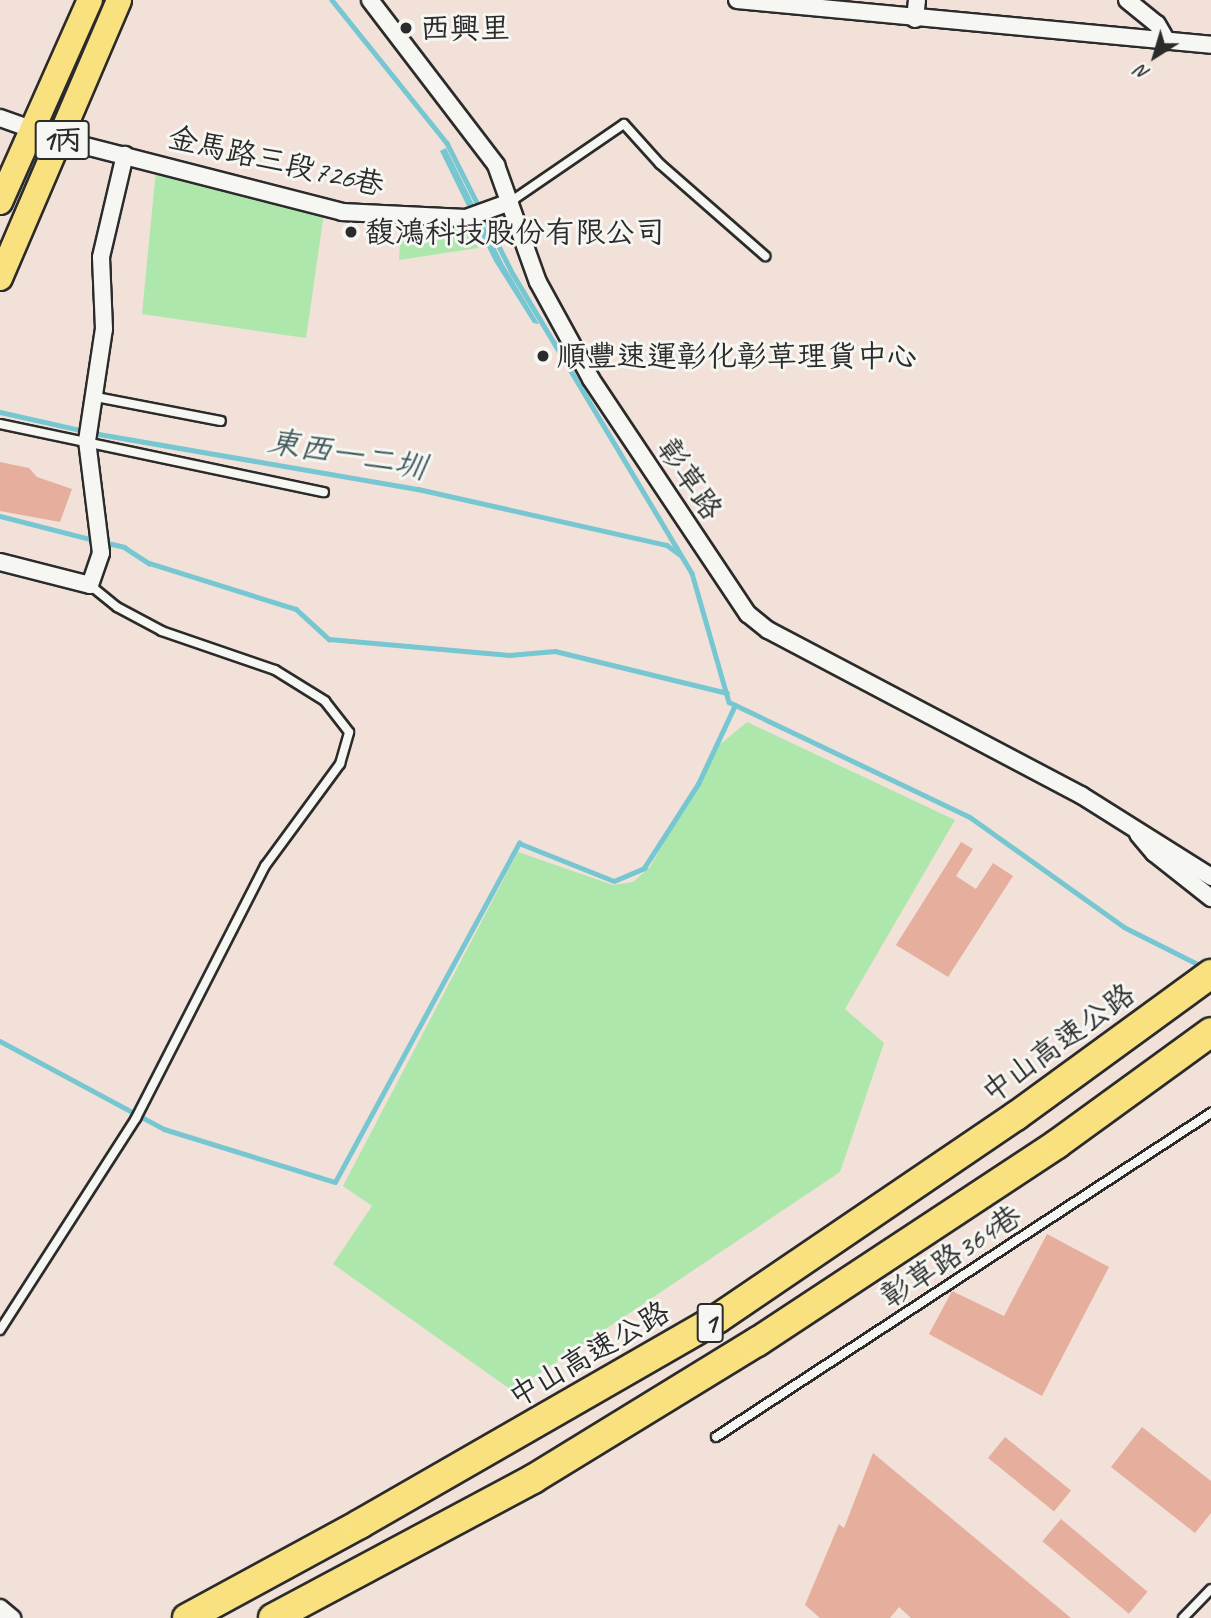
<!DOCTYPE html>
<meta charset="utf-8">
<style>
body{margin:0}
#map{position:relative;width:1211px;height:1618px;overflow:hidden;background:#f1e1d8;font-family:Caveat,"LXGW WenKai TC",sans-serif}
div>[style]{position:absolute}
.green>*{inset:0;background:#ade7ac}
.water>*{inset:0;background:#76c7d1}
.stream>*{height:4.5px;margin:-2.25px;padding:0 2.25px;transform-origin:2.25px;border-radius:2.25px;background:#76c7d1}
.building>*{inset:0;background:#e6af9d;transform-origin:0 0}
.roads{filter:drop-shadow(2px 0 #2b2b2b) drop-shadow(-2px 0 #2b2b2b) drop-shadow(0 2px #2b2b2b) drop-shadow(0 -2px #2b2b2b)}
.service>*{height:8px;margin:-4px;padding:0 4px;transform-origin:4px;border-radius:4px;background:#f6f6f2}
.minor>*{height:16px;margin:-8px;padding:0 8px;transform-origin:8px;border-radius:8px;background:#f6f6f2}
.primary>*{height:24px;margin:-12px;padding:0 12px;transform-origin:12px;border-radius:12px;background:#fae180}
.motorway>*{height:28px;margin:-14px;padding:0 14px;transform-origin:14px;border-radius:14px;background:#fae180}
.dots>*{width:19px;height:19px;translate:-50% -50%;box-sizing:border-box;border:4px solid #f6f6f2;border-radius:50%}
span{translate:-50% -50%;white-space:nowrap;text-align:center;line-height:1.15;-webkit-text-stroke:6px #f6f6f2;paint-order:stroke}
.shield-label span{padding:2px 5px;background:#f6f6f2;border:2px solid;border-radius:5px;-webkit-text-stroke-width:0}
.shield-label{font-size:28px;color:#2b2b2b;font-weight:700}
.poi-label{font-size:30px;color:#2b2b2b}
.left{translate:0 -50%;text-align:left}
.street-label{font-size:30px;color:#2b2b2b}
.water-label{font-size:32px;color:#425a5d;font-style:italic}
.north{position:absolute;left:1120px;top:21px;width:70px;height:70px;-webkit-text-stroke:5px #f6f6f2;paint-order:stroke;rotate:217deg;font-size:19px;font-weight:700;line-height:28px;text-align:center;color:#2b2b2b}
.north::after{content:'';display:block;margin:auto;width:24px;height:32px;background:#2b2b2b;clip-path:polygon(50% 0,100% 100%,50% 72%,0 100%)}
</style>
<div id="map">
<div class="green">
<div style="clip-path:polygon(156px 170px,324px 213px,306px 338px,142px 314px)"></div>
<div style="clip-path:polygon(468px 221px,478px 248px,399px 260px,401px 224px)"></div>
<div style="clip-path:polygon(747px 722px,955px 820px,845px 1009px,884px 1043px,840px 1172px,513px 1391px,333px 1264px,372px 1206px,343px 1186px,518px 852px,613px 885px,633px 882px,650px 867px,718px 746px)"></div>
</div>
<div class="water">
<div style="clip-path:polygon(446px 148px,504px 265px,539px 324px,533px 323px,494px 261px,440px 151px)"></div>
</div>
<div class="stream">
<div style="left:332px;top:0;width:184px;rotate:51.2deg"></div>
<div style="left:447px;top:143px;width:147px;rotate:63.3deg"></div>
<div style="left:513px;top:274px;width:348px;rotate:59.1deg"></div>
<div style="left:692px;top:573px;width:134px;rotate:74deg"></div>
<div style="left:729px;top:702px;width:267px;rotate:25.5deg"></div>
<div style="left:970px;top:817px;width:189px;rotate:35.5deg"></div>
<div style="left:1124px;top:927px;width:92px;rotate:26.6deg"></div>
<div style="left:0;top:412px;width:87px;rotate:12.6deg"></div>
<div style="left:93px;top:433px;width:330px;rotate:9.8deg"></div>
<div style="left:418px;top:489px;width:255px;rotate:12.7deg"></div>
<div style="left:667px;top:545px;width:15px;rotate:37deg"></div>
<div style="left:0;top:516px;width:97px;rotate:14.3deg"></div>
<div style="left:103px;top:542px;width:22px;rotate:13deg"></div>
<div style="left:124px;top:547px;width:30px;rotate:33deg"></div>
<div style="left:149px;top:563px;width:154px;rotate:17.4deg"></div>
<div style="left:296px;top:609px;width:45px;rotate:42.3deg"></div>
<div style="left:329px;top:639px;width:181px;rotate:5.1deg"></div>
<div style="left:509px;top:655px;width:46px;rotate:-5deg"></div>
<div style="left:555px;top:651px;width:177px;rotate:13.7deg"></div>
<div style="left:0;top:1041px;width:186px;rotate:28.2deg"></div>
<div style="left:164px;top:1129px;width:179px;rotate:17.2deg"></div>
<div style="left:335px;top:1182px;width:386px;rotate:-61.5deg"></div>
<div style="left:519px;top:843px;width:102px;rotate:21.8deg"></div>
<div style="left:614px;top:881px;width:33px;rotate:-23deg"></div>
<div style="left:644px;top:868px;width:100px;rotate:-57.3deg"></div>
<div style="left:698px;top:784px;width:87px;rotate:-64.9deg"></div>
</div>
<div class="building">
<div style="clip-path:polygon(0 462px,29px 468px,37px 477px,72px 489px,60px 522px,0 511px)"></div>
<div style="clip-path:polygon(961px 842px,973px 849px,956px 876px,976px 889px,993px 863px,1013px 876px,948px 977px,896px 945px)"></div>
<div style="clip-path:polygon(1047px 1234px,1109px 1267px,1042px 1396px,929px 1334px,952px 1291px,1004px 1316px)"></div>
<div style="clip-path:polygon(1142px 1427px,1211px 1481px,1211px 1513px,1195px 1533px,1111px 1467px)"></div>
<div style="left:1005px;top:1437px;width:85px;height:27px;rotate:39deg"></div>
<div style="clip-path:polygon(873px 1453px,1071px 1618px,911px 1618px,899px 1607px,890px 1618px,820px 1618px,805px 1605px,839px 1524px,844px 1528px)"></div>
<div style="left:1061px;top:1519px;width:113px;height:29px;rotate:40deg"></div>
</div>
<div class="roads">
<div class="service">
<div style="left:510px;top:202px;width:138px;rotate:-34.4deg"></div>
<div style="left:624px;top:124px;width:54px;rotate:48deg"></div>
<div style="left:660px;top:164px;width:140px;rotate:41.2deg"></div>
<div style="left:96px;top:397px;width:127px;rotate:10.9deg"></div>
<div style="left:0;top:424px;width:331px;rotate:11.9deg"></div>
<div style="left:0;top:1330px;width:252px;rotate:-57.3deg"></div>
<div style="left:136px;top:1118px;width:283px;rotate:-62.9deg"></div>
<div style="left:265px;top:866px;width:127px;rotate:-53.7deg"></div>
<div style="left:340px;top:764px;width:33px;rotate:-74deg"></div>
<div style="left:349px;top:732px;width:39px;rotate:-128deg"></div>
<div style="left:325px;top:701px;width:59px;rotate:-148.2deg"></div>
<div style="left:275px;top:670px;width:120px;rotate:-161deg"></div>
<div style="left:162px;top:631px;width:51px;rotate:-151.9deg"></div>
<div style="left:117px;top:607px;width:35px;rotate:-141deg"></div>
<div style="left:716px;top:1437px;width:592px;rotate:-33.21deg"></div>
<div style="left:1183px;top:1618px;width:40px;rotate:-46deg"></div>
</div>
<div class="minor">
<div style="left:370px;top:0;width:208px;rotate:52.6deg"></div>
<div style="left:496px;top:165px;width:124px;rotate:70.3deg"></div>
<div style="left:538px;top:282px;width:111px;rotate:61.3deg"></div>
<div style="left:591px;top:379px;width:283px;rotate:56.3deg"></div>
<div style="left:748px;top:614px;width:26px;rotate:39deg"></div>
<div style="left:768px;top:630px;width:354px;rotate:27.8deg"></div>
<div style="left:1081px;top:795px;width:154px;rotate:32.2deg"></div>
<div style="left:737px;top:0;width:476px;rotate:5.4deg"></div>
<div style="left:1127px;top:0;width:38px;rotate:39deg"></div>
<div style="left:1157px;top:24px;width:20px;rotate:60deg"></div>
<div style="left:915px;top:19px;width:19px;rotate:-84deg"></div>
<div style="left:0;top:118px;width:66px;rotate:19.5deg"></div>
<div style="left:62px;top:140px;width:289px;rotate:14.4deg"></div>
<div style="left:342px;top:212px;width:124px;rotate:2.8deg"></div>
<div style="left:466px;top:218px;width:47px;rotate:-20deg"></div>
<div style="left:0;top:562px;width:93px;rotate:14.3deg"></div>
<div style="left:90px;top:585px;width:34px;rotate:-71deg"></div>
<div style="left:101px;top:553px;width:113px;rotate:-97.1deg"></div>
<div style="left:87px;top:441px;width:113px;rotate:-81.4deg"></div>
<div style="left:104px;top:329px;width:72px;rotate:-92.4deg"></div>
<div style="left:101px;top:257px;width:105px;rotate:-76.8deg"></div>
<div style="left:1138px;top:834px;width:25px;rotate:50deg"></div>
<div style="left:1154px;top:853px;width:73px;rotate:38.3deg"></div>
<div style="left:0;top:1608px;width:16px;rotate:40deg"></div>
</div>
<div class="primary">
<div style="left:0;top:202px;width:221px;rotate:-66deg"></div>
<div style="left:0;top:278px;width:302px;rotate:-66.8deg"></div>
</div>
<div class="motorway">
<div style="left:187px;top:1618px;width:197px;rotate:-28.5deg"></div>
<div style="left:360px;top:1524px;width:412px;rotate:-29.9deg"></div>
<div style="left:717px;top:1319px;width:361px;rotate:-34.2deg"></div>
<div style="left:1016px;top:1116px;width:241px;rotate:-36.1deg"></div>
<div style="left:273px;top:1618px;width:295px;rotate:-28.1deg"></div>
<div style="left:533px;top:1479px;width:263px;rotate:-31.5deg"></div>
<div style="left:757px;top:1342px;width:359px;rotate:-33.4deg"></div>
<div style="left:1057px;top:1144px;width:190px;rotate:-36deg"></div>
</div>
</div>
<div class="dots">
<div style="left:406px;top:28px;background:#2b2b2b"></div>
<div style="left:351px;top:232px;background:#2b2b2b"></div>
<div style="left:543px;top:356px;background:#2b2b2b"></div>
</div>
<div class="shield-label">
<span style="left:62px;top:140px">1丙</span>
<span style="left:710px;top:1323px">1</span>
</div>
<div class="poi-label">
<span class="left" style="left:420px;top:28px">西興里</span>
<span class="left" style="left:365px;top:232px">馥鴻科技股份有限公司</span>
<span class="left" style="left:557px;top:356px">順豐速運彰化彰草理貨中心</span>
</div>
<div class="street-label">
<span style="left:276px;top:161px;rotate:13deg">金馬路三段726巷</span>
<span style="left:690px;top:479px;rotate:56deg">彰草路</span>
<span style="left:1058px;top:1043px;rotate:-36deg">中山高速公路</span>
<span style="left:951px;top:1256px;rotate:-33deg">彰草路364巷</span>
<span style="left:589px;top:1354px;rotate:-30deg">中山高速公路</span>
</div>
<div class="water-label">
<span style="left:347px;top:455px;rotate:10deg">東西一二圳</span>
</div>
<div class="north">N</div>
</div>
